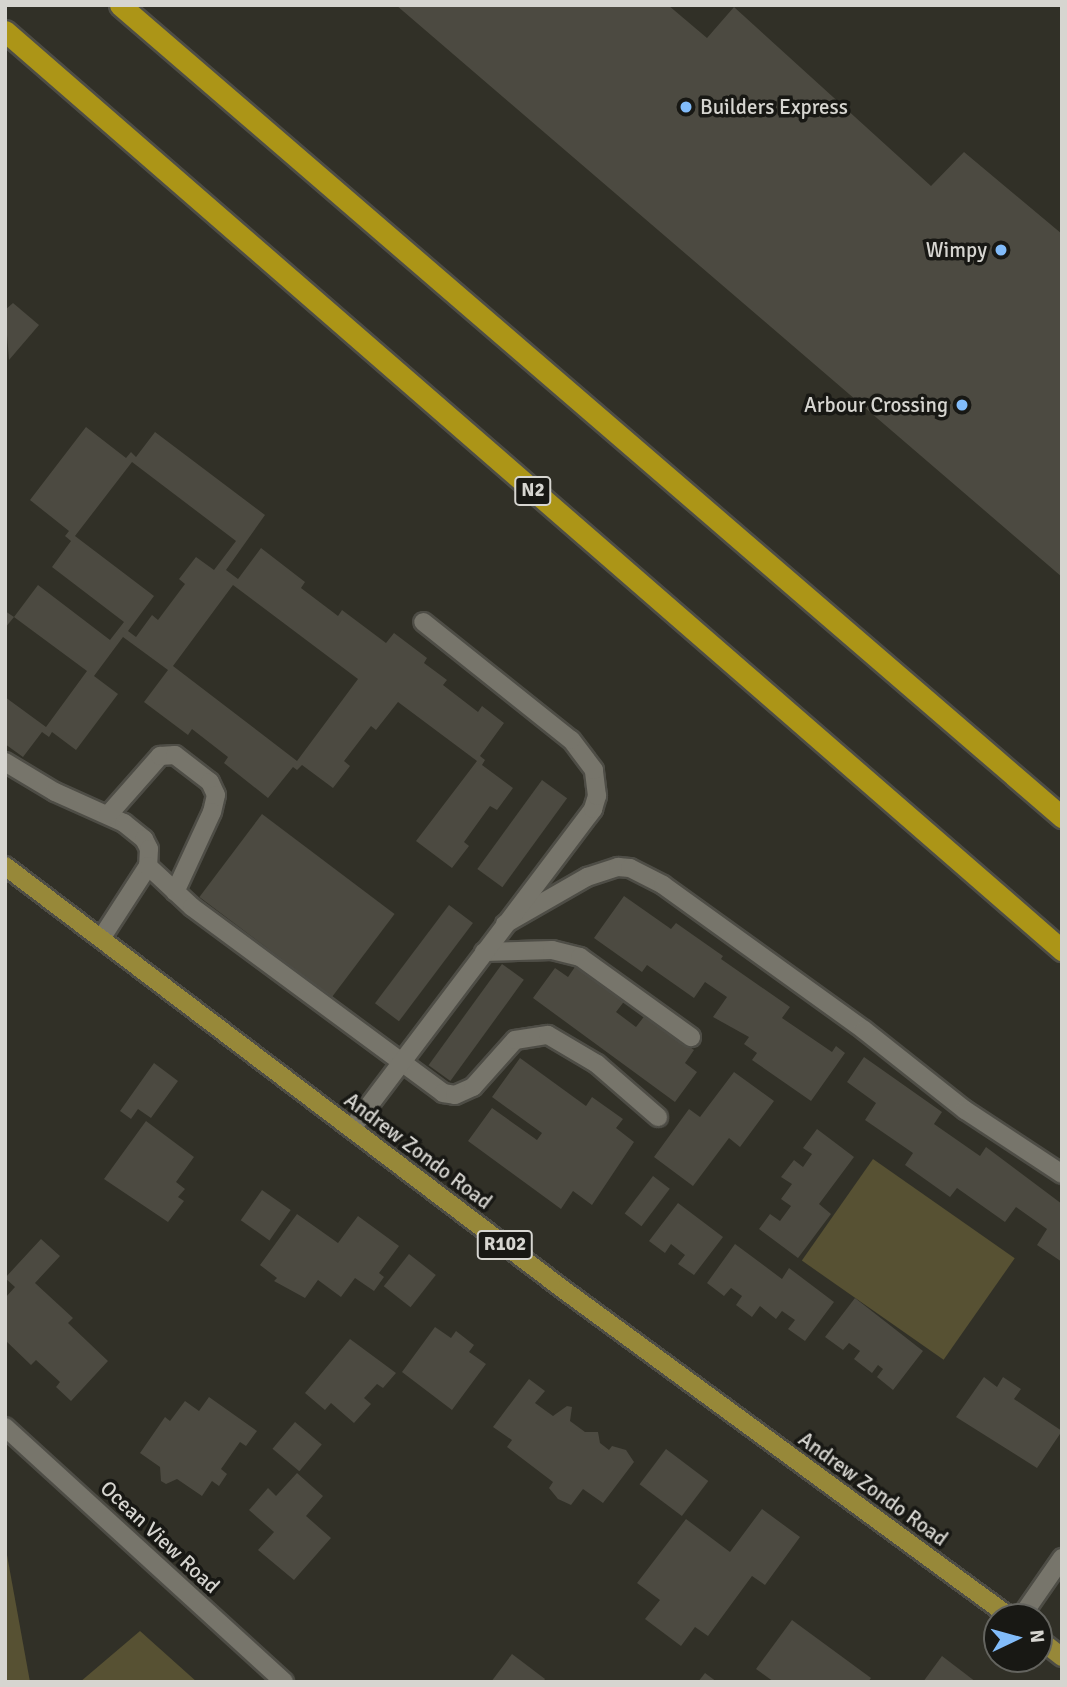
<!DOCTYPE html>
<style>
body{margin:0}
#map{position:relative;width:1067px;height:1687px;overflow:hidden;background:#313027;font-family:Signika,sans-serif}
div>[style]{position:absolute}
.green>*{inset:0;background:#575133;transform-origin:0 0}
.building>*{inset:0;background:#4c4a41;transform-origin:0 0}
.roads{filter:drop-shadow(2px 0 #4e4d46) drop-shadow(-2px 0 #4e4d46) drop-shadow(0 2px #4e4d46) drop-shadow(0 -2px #4e4d46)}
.minor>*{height:18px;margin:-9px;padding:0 9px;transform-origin:9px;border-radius:9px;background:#77756b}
.major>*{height:18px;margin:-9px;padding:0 9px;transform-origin:9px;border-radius:9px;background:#978839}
.highway>*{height:21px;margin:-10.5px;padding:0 10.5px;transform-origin:10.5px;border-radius:10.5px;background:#ac9517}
.dots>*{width:19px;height:19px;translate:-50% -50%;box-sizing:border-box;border:4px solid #181814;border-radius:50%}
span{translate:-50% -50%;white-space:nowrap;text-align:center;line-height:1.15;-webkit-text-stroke:7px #181814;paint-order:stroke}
.shield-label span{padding:2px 5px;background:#181814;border:2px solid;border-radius:5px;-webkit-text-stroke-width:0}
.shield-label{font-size:19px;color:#d6d5d0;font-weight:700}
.poi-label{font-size:21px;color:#d6d5d0}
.left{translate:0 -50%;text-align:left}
.right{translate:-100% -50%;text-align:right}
.street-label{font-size:21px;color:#d6d5d0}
.frame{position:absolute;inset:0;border:7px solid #d6d5d0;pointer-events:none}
.north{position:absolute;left:983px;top:1603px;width:70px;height:70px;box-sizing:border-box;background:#181814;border:2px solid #64645f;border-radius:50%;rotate:85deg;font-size:19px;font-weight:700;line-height:28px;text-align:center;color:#d6d5d0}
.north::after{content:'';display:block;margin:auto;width:24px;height:32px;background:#82bcfa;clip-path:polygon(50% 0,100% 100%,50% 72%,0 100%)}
</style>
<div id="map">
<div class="green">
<div style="left:873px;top:1159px;width:173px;height:124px;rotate:35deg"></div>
<div style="clip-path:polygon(5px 1544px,30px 1682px,5px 1682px)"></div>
<div style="clip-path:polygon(140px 1631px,197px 1682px,80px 1682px)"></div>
</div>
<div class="building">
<div style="clip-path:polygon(396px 5px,668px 5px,707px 38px,734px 7px,931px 186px,964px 152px,1062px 234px,1062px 577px)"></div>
<div style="clip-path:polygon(13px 303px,39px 325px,9px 360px,5px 310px)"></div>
<div style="clip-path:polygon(evenodd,86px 427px,126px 458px,131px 452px,136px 457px,155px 432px,265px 515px,226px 570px,238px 579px,261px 548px,305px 582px,301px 588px,338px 616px,342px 610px,386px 643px,394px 633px,427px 658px,424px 663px,447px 680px,443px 685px,478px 712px,482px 706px,504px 723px,480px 756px,485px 760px,482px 765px,513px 788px,497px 810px,490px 806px,464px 842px,469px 846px,452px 868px,416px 841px,477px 761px,398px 702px,376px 730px,371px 726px,344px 761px,350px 766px,333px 788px,302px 765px,297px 770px,293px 767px,268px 798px,224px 763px,228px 757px,192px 729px,188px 735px,144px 702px,168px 670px,123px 637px,94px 676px,118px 694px,76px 750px,52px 732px,49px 737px,42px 732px,23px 757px,5px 744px,5px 697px,46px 727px,87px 671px,14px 617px,38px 585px,110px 640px,124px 622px,52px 567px,71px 541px,65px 536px,69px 531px,30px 500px,86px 427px,132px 462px,236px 541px,214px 570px,196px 557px,179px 579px,185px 584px,158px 620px,152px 615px,136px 637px,128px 631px,154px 596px,75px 536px,132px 462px,86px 427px,233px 585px,358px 679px,297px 761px,173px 666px,233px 585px)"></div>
<div style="clip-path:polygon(5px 611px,14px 617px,5px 628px)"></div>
<div style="left:542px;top:780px;width:31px;height:110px;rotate:36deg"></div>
<div style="left:262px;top:814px;width:166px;height:104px;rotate:37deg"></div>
<div style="clip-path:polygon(624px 896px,671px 929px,676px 923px,723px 956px,721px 959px,790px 1007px,782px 1018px,832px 1052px,836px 1046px,845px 1053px,811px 1101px,752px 1060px,757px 1053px,744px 1044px,749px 1037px,713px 1017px,727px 997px,705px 982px,694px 998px,647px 965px,642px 972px,594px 938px)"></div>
<div style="left:449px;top:905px;width:30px;height:123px;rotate:37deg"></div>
<div style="left:502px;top:964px;width:27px;height:125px;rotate:36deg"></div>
<div style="clip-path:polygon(577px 964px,626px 999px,616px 1012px,636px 1027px,646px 1014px,694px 1050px,685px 1063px,697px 1072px,675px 1102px,533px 998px,555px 968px,568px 977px)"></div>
<div style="clip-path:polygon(864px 1057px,942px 1112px,934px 1124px,980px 1156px,986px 1147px,1062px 1204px,1062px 1262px,1037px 1245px,1047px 1229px,1016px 1207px,1005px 1222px,957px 1188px,950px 1197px,905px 1165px,913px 1153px,865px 1120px,876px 1103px,847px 1082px)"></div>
<div style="clip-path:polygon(520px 1058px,586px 1106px,592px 1097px,623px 1119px,616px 1128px,634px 1142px,592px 1205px,573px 1191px,561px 1209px,468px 1141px,492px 1108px,537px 1140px,542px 1133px,492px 1097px)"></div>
<div style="clip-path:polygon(154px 1063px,178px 1081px,151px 1118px,138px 1109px,131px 1119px,120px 1111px)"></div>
<div style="clip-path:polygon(734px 1072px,774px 1101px,740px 1147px,729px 1138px,693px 1186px,654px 1157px,689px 1109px,700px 1117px)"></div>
<div style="clip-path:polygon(146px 1121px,194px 1157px,176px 1182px,185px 1189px,178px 1197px,184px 1201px,168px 1222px,104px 1179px)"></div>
<div style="clip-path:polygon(817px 1129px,854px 1157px,819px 1204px,831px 1214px,798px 1258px,759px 1229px,770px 1214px,780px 1221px,791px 1206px,781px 1199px,792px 1184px,781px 1177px,794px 1160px,803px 1167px,812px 1154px,803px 1148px)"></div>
<div style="left:653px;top:1176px;width:21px;height:47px;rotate:37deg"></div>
<div style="left:262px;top:1190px;width:35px;height:37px;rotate:35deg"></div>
<div style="clip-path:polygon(678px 1203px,723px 1237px,694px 1275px,678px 1264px,685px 1255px,671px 1244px,665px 1253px,649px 1241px)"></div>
<div style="clip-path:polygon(297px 1214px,338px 1243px,358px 1216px,399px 1246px,379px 1273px,384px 1277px,374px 1291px,355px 1278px,341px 1297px,318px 1280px,305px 1298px,274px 1281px,277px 1278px,260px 1265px)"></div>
<div style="clip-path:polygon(41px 1239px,60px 1256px,35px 1283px,73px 1318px,68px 1323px,108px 1361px,71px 1401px,56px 1387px,60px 1382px,36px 1360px,31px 1365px,5px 1340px,5px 1298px,15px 1287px,5px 1278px)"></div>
<div style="clip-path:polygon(735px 1244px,782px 1279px,789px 1268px,834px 1302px,805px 1341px,788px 1329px,795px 1320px,782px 1311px,776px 1319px,760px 1306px,752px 1317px,736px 1305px,742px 1296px,731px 1288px,724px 1296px,707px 1283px)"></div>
<div style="left:409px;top:1254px;width:34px;height:41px;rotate:38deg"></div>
<div style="clip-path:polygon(855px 1298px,923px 1351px,893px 1390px,877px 1377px,883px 1369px,878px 1365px,872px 1373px,854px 1359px,860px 1351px,849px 1343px,843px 1350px,825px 1337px)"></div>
<div style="clip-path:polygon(435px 1327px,451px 1338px,456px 1331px,474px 1345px,469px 1352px,486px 1364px,452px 1410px,402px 1372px)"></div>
<div style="clip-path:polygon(350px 1339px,396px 1373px,383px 1388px,377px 1384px,364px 1398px,371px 1404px,354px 1423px,331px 1403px,325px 1410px,305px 1393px)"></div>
<div style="clip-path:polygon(984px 1377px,997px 1387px,1003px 1377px,1021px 1389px,1014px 1399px,1062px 1431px,1037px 1468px,956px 1417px)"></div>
<div style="clip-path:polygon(529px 1379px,545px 1391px,535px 1403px,553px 1416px,567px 1406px,572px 1407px,570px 1421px,585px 1432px,598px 1432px,600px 1443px,609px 1450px,612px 1446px,626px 1450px,634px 1462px,603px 1503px,583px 1489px,571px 1505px,558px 1499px,549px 1488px,553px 1482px,507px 1447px,512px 1440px,493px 1427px)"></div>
<div style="clip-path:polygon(209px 1397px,257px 1431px,246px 1446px,240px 1442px,221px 1469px,227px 1474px,219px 1486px,212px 1481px,202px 1496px,177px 1479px,166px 1484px,161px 1481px,160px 1467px,140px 1453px,165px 1417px,170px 1421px,185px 1401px,199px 1411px)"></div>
<div style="left:295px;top:1422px;width:35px;height:35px;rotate:40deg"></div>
<div style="left:666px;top:1449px;width:53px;height:44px;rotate:37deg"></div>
<div style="clip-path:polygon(297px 1473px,323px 1496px,306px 1516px,331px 1538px,294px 1580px,258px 1550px,274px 1532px,249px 1510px,268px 1488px,276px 1496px)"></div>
<div style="clip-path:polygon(762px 1509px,800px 1537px,765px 1585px,752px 1576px,708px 1636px,695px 1627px,681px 1646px,645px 1619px,660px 1600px,637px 1583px,686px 1519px,730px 1552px)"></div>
<div style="clip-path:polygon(792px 1620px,871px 1678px,868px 1682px,774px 1682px,756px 1669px)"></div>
<div style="clip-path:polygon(512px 1654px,545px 1679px,543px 1682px,491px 1682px)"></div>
<div style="clip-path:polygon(942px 1656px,976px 1682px,923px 1682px)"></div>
<div style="clip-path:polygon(705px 1673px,717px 1682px,698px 1682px)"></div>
</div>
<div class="roads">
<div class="minor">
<div style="left:5px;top:762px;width:58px;rotate:31deg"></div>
<div style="left:55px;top:792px;width:76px;rotate:24.2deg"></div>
<div style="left:124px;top:823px;width:26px;rotate:39deg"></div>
<div style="left:144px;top:839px;width:11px;rotate:63deg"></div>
<div style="left:149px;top:849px;width:17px;rotate:93deg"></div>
<div style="left:148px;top:866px;width:85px;rotate:122.9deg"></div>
<div style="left:108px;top:815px;width:79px;rotate:-48.6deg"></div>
<div style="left:160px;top:756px;width:15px;rotate:-4deg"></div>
<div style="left:175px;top:755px;width:44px;rotate:37.6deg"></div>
<div style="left:210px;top:782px;width:14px;rotate:65deg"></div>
<div style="left:216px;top:795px;width:17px;rotate:103deg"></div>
<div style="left:212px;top:812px;width:88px;rotate:114.8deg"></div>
<div style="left:148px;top:866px;width:60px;rotate:43deg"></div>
<div style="left:192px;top:907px;width:312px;rotate:36.5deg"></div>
<div style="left:443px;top:1093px;width:12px;rotate:9deg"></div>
<div style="left:455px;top:1095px;width:20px;rotate:-24deg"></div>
<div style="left:473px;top:1087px;width:63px;rotate:-48.2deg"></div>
<div style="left:515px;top:1040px;width:33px;rotate:-9deg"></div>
<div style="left:548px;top:1035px;width:57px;rotate:30.6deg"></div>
<div style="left:597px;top:1064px;width:81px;rotate:41deg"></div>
<div style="left:505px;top:924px;width:95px;rotate:-29.8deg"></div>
<div style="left:587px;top:877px;width:33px;rotate:-18deg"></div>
<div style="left:618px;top:867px;width:12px;rotate:5deg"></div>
<div style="left:630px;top:868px;width:37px;rotate:27deg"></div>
<div style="left:663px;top:885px;width:248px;rotate:35.8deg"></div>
<div style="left:864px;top:1030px;width:129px;rotate:38.4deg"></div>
<div style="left:965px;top:1110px;width:116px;rotate:33.4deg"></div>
<div style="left:484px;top:952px;width:68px;rotate:-1.7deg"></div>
<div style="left:552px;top:950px;width:29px;rotate:14deg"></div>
<div style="left:580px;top:957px;width:137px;rotate:35.8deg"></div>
<div style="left:352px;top:1128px;width:400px;rotate:-52.9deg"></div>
<div style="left:593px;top:809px;width:14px;rotate:-73deg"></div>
<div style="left:597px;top:796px;width:26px;rotate:-97deg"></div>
<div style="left:594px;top:770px;width:38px;rotate:-127deg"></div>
<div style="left:571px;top:740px;width:189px;rotate:-141.4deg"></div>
<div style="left:5px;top:1427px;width:378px;rotate:42.4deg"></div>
<div style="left:1021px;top:1617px;width:72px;rotate:-55.2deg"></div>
</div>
<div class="major">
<div style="left:5px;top:866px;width:702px;rotate:37.18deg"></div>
<div style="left:564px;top:1290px;width:553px;rotate:36.25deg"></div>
<div style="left:1039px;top:1639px;width:29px;rotate:38deg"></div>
</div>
<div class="highway">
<div style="left:120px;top:5px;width:1244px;rotate:40.76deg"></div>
<div style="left:5px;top:31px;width:1401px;rotate:41.01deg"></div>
</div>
</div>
<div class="dots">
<div style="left:686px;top:107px;background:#82bcfa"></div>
<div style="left:1001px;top:250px;background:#82bcfa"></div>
<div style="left:962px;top:405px;background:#82bcfa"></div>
</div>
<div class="shield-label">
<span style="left:533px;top:491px">N2</span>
<span style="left:505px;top:1245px">R102</span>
</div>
<div class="poi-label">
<span class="left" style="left:700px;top:107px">Builders Express</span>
<span class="right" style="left:987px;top:250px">Wimpy</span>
<span class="right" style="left:948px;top:405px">Arbour Crossing</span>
</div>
<div class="street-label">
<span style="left:418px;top:1151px;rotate:37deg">Andrew Zondo Road</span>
<span style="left:873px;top:1489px;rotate:36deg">Andrew Zondo Road</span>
<span style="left:160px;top:1537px;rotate:43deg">Ocean View Road</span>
</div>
<div class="frame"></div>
<div class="north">N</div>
</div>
